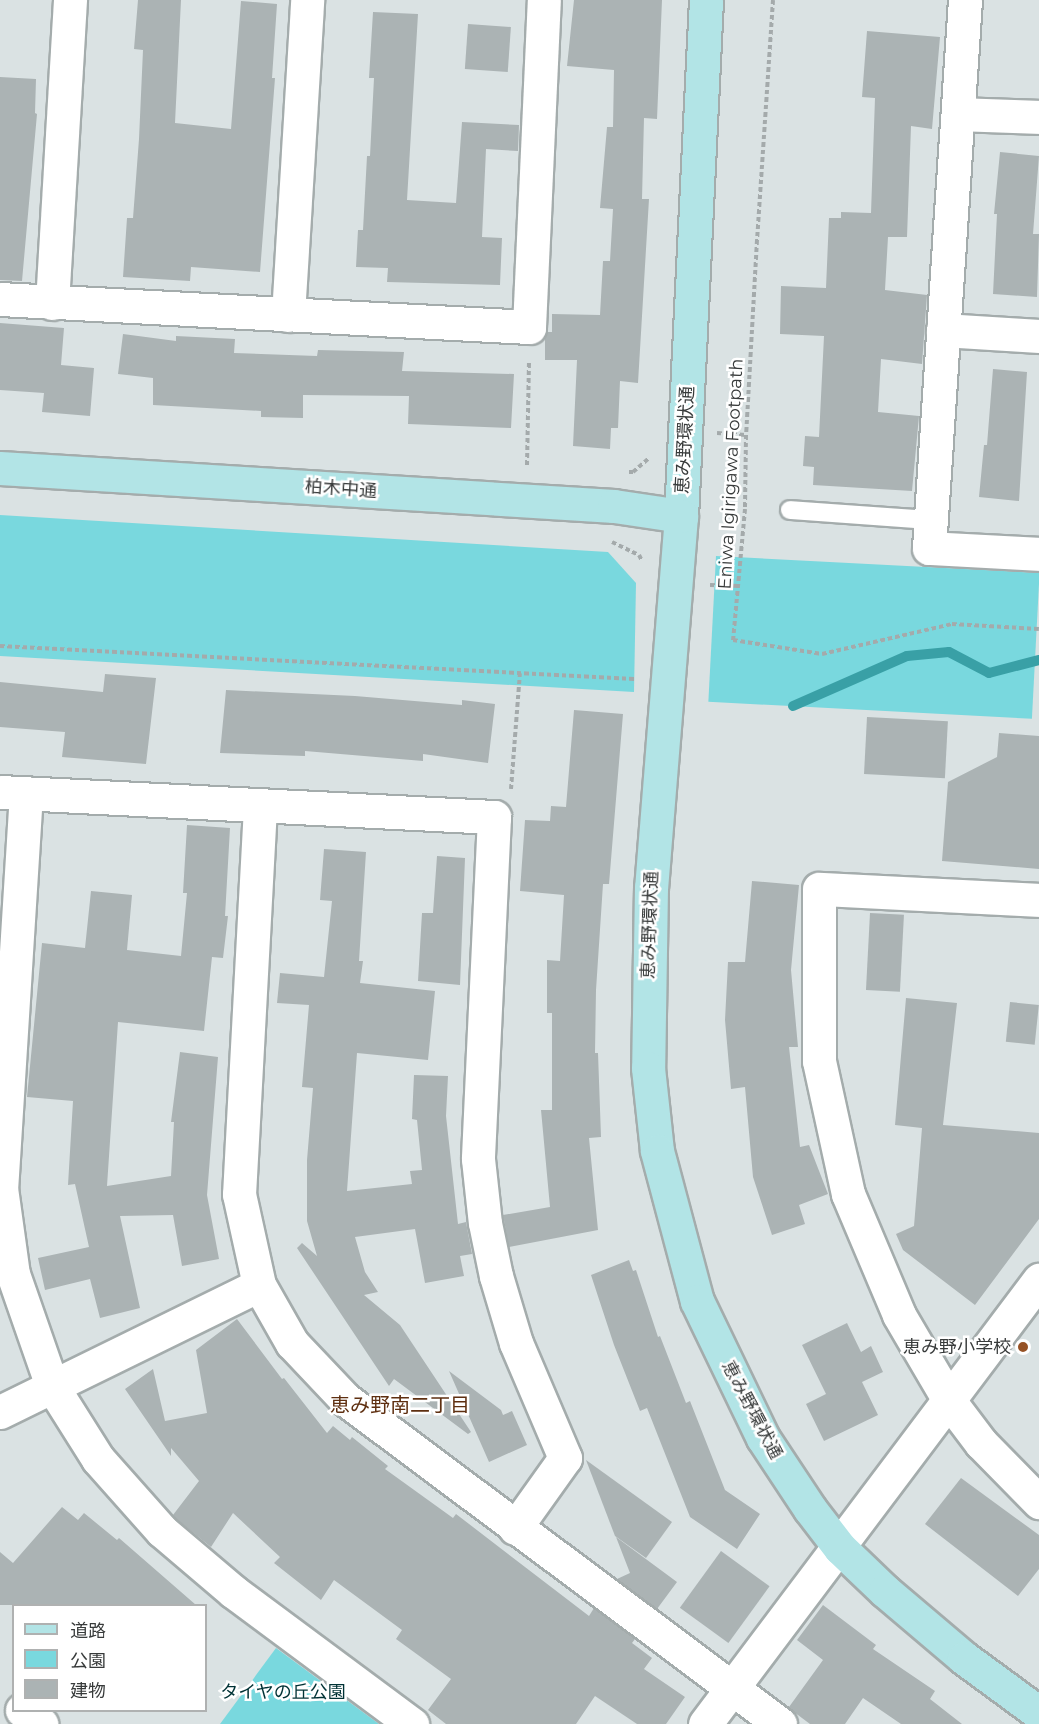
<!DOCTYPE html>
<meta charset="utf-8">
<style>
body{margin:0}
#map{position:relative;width:1039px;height:1724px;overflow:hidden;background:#dae2e3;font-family:Montserrat,"Noto Sans JP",sans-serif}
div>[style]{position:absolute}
.green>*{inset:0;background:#79d8de;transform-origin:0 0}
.stream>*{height:10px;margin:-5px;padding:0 5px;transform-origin:5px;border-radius:5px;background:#39a0a6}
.building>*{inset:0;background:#abb3b4;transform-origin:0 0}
.path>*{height:4px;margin-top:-2px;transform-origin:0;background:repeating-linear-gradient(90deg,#a4aaab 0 4.5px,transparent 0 7.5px)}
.roads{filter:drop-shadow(2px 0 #a4acac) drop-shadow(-2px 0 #a4acac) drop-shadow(0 2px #a4acac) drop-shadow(0 -2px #a4acac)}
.lane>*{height:18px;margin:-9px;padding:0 9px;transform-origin:9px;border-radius:9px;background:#fff}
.street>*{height:33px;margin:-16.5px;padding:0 16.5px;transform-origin:16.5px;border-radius:16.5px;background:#fff}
.secondary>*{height:33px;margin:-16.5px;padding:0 16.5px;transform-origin:16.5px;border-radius:16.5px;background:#b2e4e6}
.dots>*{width:16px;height:16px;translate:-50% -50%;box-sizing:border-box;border:3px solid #fff;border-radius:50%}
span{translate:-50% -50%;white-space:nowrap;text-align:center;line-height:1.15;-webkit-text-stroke:5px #fff;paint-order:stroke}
.street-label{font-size:18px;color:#383b3b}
.poi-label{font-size:18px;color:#383b3b}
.right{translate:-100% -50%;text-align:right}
.park-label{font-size:18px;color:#003235}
.neighbourhood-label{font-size:20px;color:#5e2f10}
.legend{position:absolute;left:12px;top:1604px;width:195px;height:108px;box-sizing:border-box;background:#fff;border:2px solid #afb1b1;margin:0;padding:8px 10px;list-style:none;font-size:18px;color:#383b3b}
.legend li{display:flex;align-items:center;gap:12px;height:30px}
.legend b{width:30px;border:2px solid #afb1b1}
</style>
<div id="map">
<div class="green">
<div style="clip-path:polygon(0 515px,608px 552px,636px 583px,634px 692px,0 656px)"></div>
<div style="left:716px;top:556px;width:324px;height:146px;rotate:3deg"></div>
<div style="clip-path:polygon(276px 1648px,379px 1724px,220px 1724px)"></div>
</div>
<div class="stream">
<div style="left:793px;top:706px;width:124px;rotate:-23.7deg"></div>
<div style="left:907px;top:656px;width:42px;rotate:-5.4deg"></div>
<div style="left:949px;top:652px;width:45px;rotate:27.7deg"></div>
<div style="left:989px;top:673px;width:52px;rotate:-14.6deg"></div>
</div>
<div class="building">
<div style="clip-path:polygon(138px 0,181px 0,175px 123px,231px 129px,241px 1px,277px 4px,272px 78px,275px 78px,260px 272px,191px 267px,190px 281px,123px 277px,127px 218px,133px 218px,139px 139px,143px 50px,134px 49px)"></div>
<div style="clip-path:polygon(574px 0,662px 0,657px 119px,644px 118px,642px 199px,649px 199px,638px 383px,620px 381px,618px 428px,611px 428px,610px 449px,573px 446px,577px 360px,545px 360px,545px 335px,546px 332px,552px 332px,552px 314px,600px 315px,603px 261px,610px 261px,613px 209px,600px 208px,607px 127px,613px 127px,614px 70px,567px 66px)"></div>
<div style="clip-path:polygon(373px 12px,418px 14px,407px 200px,456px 203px,462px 122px,519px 125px,518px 151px,486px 149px,482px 237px,502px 238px,500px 285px,387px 282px,388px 268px,356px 267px,358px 230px,363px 230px,367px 156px,370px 156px,374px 78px,369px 78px)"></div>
<div style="left:468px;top:24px;width:43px;height:45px;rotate:4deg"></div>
<div style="clip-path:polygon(867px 31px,940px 37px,932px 129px,911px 126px,907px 237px,888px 237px,885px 290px,927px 295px,922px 364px,881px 359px,878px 412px,919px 416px,912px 491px,813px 485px,814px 467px,803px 466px,805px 436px,819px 437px,824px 336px,780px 334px,781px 286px,826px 288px,829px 218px,841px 218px,841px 212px,871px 213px,875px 98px,862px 97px)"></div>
<div style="clip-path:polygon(0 77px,36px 79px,35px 113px,37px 114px,22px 281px,0 280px)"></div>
<div style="clip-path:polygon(1000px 152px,1039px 156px,1033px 234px,1039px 234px,1037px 297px,993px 294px,997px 214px,994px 214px)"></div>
<div style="clip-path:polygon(0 323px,64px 328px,61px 365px,94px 368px,90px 416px,42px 412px,44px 393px,0 390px)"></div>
<div style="clip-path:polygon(123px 334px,176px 341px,176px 336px,235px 339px,234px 353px,317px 356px,318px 350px,404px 352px,402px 371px,514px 374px,511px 428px,408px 424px,409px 396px,303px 395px,303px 418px,261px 417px,261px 411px,153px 405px,153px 378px,118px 374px)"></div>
<div style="clip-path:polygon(993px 369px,1027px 372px,1019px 501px,979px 497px,984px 445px,987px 445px)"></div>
<div style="clip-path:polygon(105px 674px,156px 678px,146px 764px,62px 757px,65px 732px,0 727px,0 682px,103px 692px)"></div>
<div style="clip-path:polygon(226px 690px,355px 696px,462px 705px,462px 700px,495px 704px,488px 763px,423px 754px,423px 761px,305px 751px,305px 756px,220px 753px)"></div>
<div style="clip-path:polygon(574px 710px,623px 714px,609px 884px,603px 884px,596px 990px,595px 1053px,598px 1053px,601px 1137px,589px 1138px,598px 1230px,509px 1247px,503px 1215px,550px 1207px,541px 1110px,552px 1110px,552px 1013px,547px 1013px,547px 960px,560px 961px,564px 895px,520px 891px,525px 820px,550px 821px,551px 806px,566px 807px)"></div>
<div style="left:867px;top:717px;width:81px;height:57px;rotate:3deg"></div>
<div style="clip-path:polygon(999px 733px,1039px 736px,1039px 869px,942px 861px,948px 782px,997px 757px)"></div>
<div style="clip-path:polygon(187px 825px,230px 828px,225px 916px,228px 916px,223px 958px,212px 957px,204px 1031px,118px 1022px,107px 1186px,171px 1176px,174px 1122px,171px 1122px,180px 1052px,218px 1057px,207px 1195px,219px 1259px,182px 1266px,173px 1215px,120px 1216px,140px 1308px,100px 1318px,90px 1279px,45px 1290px,38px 1258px,89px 1247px,75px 1184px,68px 1185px,73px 1101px,27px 1097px,42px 943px,85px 948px,91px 891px,132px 895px,127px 950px,181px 956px,187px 893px,183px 893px)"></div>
<div style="clip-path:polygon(324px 849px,366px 852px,359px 961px,363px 961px,360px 983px,435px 991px,428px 1060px,357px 1053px,347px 1191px,412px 1184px,410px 1171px,422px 1170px,417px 1120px,412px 1119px,414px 1075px,448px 1076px,446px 1116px,458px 1224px,466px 1222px,472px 1254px,460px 1256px,464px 1276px,425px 1283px,415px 1229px,355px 1237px,365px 1272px,378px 1292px,364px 1295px,400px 1325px,471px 1432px,468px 1434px,394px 1379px,389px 1386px,297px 1248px,302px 1243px,317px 1256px,307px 1221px,307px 1160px,313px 1088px,302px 1087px,309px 1005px,277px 1003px,280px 973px,324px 977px,332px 901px,320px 900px)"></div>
<div style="clip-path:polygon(437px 856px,465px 858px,460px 985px,418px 981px,422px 913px,433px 913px)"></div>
<div style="clip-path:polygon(752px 881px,799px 885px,791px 970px,798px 1047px,789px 1047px,800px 1147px,809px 1145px,828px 1194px,799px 1205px,805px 1224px,772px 1235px,753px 1177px,745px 1087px,731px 1089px,725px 1020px,728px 962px,745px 962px)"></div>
<div style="left:870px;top:913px;width:34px;height:77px;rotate:3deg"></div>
<div style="clip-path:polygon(906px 998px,957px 1003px,943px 1125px,1039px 1133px,1039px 1219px,975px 1305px,903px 1250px,896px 1234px,914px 1226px,922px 1128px,895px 1125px)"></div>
<div style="left:1010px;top:1002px;width:29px;height:40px;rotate:6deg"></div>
<div style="clip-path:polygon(629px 1260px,633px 1271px,636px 1270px,658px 1337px,660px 1336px,686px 1403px,690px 1401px,725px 1490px,760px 1514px,737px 1549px,690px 1517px,647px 1408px,640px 1411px,614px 1345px,591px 1275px)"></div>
<div style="clip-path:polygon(237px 1319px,282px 1379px,284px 1378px,327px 1433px,333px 1426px,350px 1440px,352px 1437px,388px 1466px,385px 1469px,453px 1518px,456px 1514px,589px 1616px,594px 1608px,635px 1639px,632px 1643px,652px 1658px,644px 1669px,685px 1697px,666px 1724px,637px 1724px,595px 1696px,576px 1724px,446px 1724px,428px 1710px,451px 1679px,396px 1639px,402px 1630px,334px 1580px,321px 1600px,274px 1563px,280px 1557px,233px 1513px,211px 1547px,175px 1518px,173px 1515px,199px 1481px,171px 1448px,171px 1456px,125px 1389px,153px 1369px,165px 1421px,207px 1413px,196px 1350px)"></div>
<div style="clip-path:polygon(847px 1323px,861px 1352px,871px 1346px,883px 1372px,862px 1382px,878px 1415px,824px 1441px,806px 1404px,826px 1394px,802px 1345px)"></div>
<div style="clip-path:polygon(449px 1371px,501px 1410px,503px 1415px,512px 1411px,527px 1445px,489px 1462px)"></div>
<div style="clip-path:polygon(586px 1460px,672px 1522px,646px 1558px,615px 1536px)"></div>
<div style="clip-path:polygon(961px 1478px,1039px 1535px,1039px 1569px,1018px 1596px,925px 1524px)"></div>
<div style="clip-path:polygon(62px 1507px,78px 1520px,84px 1513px,117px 1540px,119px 1538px,196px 1605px,0 1605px,0 1552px,13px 1563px)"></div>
<div style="clip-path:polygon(616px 1537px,677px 1582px,657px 1609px,617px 1579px,630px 1573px)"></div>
<div style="left:721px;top:1551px;width:60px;height:70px;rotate:36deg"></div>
<div style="clip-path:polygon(823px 1605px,876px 1645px,873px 1649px,935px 1691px,930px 1699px,962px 1724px,901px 1724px,863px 1698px,845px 1724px,810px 1724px,794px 1712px,789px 1707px,823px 1660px,797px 1640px)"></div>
</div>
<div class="path">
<div style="left:773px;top:0;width:241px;rotate:93.8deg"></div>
<div style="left:757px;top:240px;width:195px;rotate:93.2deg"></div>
<div style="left:746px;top:435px;width:74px;rotate:90.8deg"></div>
<div style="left:745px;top:509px;width:132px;rotate:95.2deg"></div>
<div style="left:733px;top:640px;width:90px;rotate:8.9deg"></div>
<div style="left:822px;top:654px;width:133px;rotate:-13deg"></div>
<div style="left:952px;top:624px;width:87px;rotate:3.3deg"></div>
<div style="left:717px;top:433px;width:29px;rotate:4deg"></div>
<div style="left:527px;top:465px;width:104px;rotate:-88.9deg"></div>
<div style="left:629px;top:472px;width:4px"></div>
<div style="left:633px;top:472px;width:21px;rotate:-41deg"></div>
<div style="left:612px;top:542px;width:30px;rotate:26deg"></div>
<div style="left:639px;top:555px;width:7px;rotate:63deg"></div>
<div style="left:710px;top:585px;width:30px;rotate:2deg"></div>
<div style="left:0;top:646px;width:635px;rotate:2.98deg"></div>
<div style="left:511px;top:789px;width:116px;rotate:-85.6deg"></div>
</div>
<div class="roads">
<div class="lane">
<div style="left:790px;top:510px;width:141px;rotate:4.1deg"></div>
</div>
<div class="street">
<div style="left:965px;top:0;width:549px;rotate:93.76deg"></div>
<div style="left:929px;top:548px;width:110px;rotate:3.1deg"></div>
<div style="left:959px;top:114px;width:80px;rotate:2.1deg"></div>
<div style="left:0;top:299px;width:530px;rotate:3.03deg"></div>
<div style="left:529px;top:327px;width:327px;rotate:-87.4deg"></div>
<div style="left:52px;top:303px;width:304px;rotate:-86.6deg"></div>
<div style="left:288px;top:315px;width:316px;rotate:-86.5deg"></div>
<div style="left:943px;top:330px;width:96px;rotate:3.6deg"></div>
<div style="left:0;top:792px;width:495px;rotate:2.9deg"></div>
<div style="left:494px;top:817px;width:342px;rotate:92.7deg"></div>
<div style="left:478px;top:1159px;width:64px;rotate:83.8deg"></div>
<div style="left:485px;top:1223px;width:54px;rotate:78.3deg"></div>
<div style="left:496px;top:1276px;width:70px;rotate:73.4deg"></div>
<div style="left:516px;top:1343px;width:125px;rotate:66.9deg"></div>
<div style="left:565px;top:1458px;width:86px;rotate:125.5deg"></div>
<div style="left:26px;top:793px;width:396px;rotate:93.6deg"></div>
<div style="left:1px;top:1188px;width:87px;rotate:82.1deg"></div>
<div style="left:13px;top:1274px;width:119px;rotate:70.8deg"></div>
<div style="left:52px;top:1386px;width:86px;rotate:57.8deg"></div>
<div style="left:98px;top:1459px;width:96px;rotate:48.4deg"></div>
<div style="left:162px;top:1531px;width:94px;rotate:40.3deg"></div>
<div style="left:234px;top:1592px;width:222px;rotate:36.6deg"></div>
<div style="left:260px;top:807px;width:388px;rotate:93.1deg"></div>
<div style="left:239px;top:1194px;width:93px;rotate:77.6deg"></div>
<div style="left:259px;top:1285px;width:67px;rotate:60.4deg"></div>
<div style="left:292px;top:1343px;width:77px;rotate:46.6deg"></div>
<div style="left:345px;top:1399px;width:543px;rotate:36.76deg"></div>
<div style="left:1039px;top:900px;width:220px;rotate:-177.1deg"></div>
<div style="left:819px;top:889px;width:172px;rotate:90deg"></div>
<div style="left:819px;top:1061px;width:136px;rotate:77.7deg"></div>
<div style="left:848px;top:1194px;width:131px;rotate:67.1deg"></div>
<div style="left:899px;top:1315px;width:101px;rotate:59.6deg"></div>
<div style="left:950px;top:1402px;width:51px;rotate:52.9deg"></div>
<div style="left:981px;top:1443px;width:83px;rotate:45.5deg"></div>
<div style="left:0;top:1412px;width:288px;rotate:-26.1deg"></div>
<div style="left:22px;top:1710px;width:24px;rotate:36deg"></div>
<div style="left:705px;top:1724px;width:556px;rotate:-53.05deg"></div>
</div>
<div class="secondary">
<div style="left:706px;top:0;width:517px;rotate:92.77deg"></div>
<div style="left:681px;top:516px;width:372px;rotate:94.6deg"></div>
<div style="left:651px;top:887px;width:181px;rotate:90.9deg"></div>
<div style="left:648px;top:1068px;width:83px;rotate:83.8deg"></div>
<div style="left:657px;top:1151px;width:155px;rotate:75.1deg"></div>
<div style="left:697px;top:1301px;width:152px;rotate:64.3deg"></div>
<div style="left:763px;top:1438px;width:85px;rotate:56.5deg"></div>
<div style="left:810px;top:1509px;width:49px;rotate:52.4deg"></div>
<div style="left:840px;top:1548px;width:62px;rotate:43.7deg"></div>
<div style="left:885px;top:1591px;width:104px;rotate:40.3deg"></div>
<div style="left:964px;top:1658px;width:93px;rotate:36.3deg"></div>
<div style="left:0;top:468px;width:615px;rotate:3.54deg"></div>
<div style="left:614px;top:506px;width:68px;rotate:8.5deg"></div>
</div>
</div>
<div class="dots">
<div style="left:1023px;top:1347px;background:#965225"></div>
</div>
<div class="street-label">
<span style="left:685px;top:440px;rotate:-87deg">恵み野環状通</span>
<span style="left:731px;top:474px;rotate:-87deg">Eniwa Igirigawa Footpath</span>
<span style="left:341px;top:489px;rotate:4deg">柏木中通</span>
<span style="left:650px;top:925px;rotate:-88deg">恵み野環状通</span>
<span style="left:752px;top:1410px;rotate:62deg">恵み野環状通</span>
</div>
<div class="poi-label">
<span class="right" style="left:1011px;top:1347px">恵み野小学校</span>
</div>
<div class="park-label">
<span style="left:283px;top:1692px">タイヤの丘公園</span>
</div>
<div class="neighbourhood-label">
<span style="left:400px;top:1405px">恵み野南二丁目</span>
</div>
<ul class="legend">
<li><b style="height:8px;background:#b2e4e6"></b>道路</li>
<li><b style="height:16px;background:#79d8de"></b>公園</li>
<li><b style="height:16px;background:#abb3b4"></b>建物</li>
</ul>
</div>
